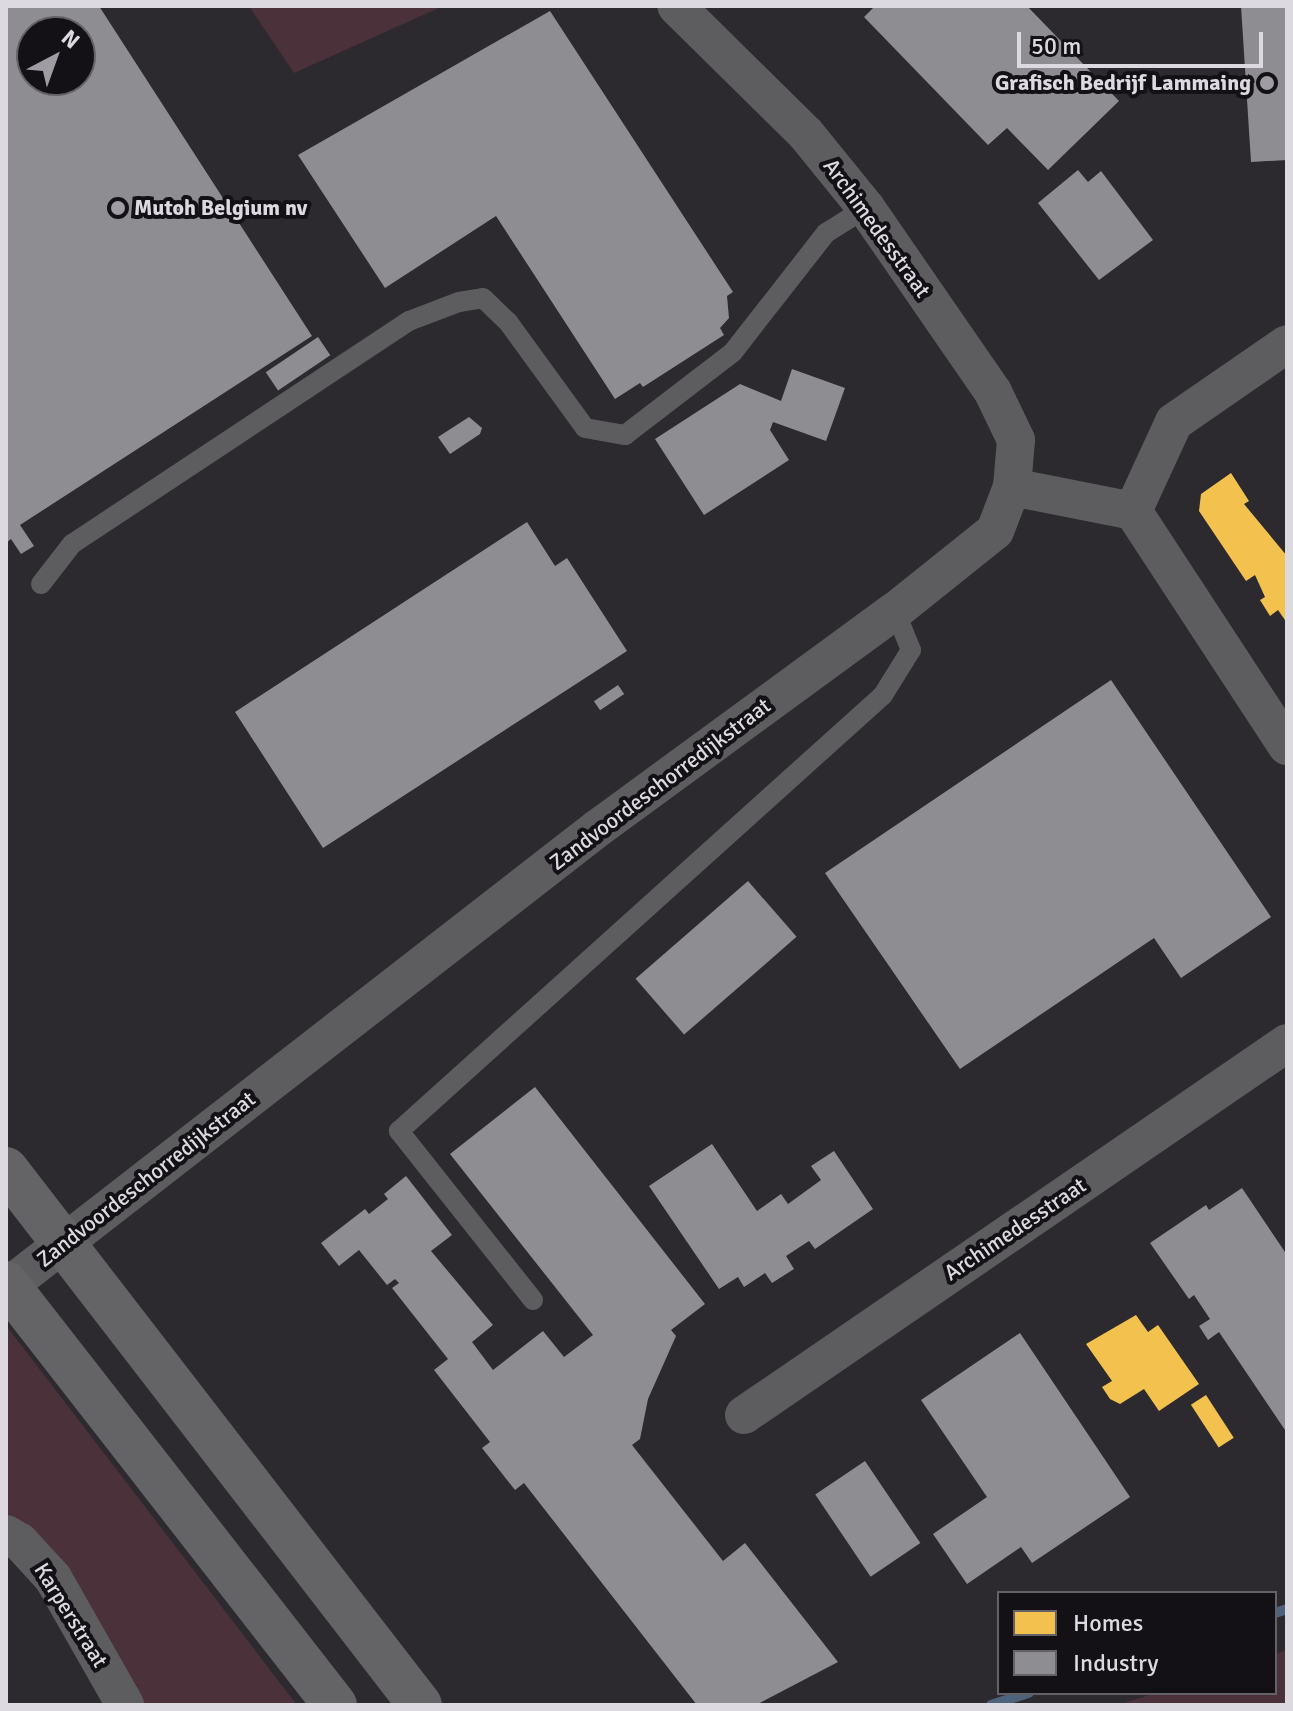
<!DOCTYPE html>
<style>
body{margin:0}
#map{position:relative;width:1293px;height:1711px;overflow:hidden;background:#2d2a2f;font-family:Signika,sans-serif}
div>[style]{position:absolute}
.green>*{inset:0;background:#4b3139}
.homes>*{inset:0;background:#f2c14e;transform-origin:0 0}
.industry>*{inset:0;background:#8d8d92;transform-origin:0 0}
.stream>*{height:10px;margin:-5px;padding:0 5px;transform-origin:5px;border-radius:5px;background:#4e627c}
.lane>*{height:20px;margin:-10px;padding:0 10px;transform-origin:10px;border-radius:10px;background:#5d5d60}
.street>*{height:38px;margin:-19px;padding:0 19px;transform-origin:19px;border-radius:19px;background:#5d5d60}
.highway>*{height:44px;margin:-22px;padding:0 22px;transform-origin:22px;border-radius:22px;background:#646467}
.dots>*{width:22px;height:22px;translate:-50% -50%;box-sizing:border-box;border:4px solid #141116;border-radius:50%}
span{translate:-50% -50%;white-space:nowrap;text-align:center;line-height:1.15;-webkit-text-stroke:8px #141116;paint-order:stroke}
.poi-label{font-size:22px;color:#ddd9e1;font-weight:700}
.right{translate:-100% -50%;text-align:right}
.left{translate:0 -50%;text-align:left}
.street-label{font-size:22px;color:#ddd9e1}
.frame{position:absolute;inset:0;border:8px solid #ddd9e1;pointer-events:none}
.legend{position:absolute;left:997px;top:1591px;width:280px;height:104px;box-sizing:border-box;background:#141116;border:2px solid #646167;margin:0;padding:10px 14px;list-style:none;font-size:24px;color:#ddd9e1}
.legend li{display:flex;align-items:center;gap:16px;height:40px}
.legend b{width:40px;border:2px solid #646167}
.north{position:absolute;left:16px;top:16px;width:80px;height:80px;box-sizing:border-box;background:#141116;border:2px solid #646167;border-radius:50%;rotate:41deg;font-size:22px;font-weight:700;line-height:32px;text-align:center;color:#ddd9e1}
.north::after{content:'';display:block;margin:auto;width:28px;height:36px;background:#9f9ca3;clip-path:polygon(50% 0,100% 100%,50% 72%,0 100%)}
.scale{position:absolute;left:1017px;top:32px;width:246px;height:36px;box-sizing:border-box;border:4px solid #ddd9e1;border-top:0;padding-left:10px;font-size:24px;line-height:28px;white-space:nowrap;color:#ddd9e1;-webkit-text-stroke:6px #141116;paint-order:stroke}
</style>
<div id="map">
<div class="green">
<div style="clip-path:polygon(249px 6px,443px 6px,294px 73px)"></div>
<div style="clip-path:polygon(8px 1328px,297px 1705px,141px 1705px,6px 1518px)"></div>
<div style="clip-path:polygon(1287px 1650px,1287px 1705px,1118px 1705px,1155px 1693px,1275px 1693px,1275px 1654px)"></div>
</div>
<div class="homes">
<div style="clip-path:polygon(1231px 473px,1249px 501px,1244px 504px,1287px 556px,1287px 623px,1278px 610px,1270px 616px,1260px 600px,1265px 597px,1255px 575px,1246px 581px,1199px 511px,1201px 494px)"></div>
<div style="clip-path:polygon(1136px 1315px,1148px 1332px,1158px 1325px,1199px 1384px,1159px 1411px,1144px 1389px,1120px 1404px,1110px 1399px,1102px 1387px,1112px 1381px,1086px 1344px)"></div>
<div style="left:1206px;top:1395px;width:51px;height:18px;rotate:57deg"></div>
</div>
<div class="industry">
<div style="clip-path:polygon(evenodd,6px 6px,99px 6px,312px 336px,20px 525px,34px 546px,21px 554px,11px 539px,6px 543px,6px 6px,32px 32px,80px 32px,80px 80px,32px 80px,32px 32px)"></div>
<div style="clip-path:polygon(875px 6px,1027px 6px,1119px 101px,1048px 170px,1007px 128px,988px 145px,864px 17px)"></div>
<div style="clip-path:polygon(1241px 6px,1287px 6px,1287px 160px,1251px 162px)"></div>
<div style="clip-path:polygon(550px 11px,733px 292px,727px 296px,729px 318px,720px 328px,724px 335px,643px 387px,640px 383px,615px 399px,496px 216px,385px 288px,298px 155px)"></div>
<div style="clip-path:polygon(1078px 170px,1088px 182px,1101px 171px,1153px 240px,1099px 280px,1038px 203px)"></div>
<div style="left:318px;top:337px;width:22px;height:63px;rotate:56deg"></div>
<div style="clip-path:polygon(792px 369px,845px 388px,826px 441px,773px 422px,770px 430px,789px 460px,704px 515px,655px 439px,740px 384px,781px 401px)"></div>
<div style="clip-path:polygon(469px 417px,482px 428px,480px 434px,450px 454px,438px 437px)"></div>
<div style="clip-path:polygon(527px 522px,555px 566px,567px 558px,627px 651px,323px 848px,235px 712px)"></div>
<div style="clip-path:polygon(1111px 680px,1271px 917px,1181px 978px,1154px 938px,960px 1069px,825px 873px)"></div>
<div style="left:618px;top:685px;width:11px;height:29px;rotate:56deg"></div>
<div style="left:748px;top:881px;width:74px;height:149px;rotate:49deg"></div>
<div style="clip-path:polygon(535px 1087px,705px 1304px,671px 1330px,676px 1336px,648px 1399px,640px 1439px,632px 1445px,723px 1561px,745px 1543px,838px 1662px,756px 1705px,697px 1705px,524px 1483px,515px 1490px,482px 1448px,490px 1442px,434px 1370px,448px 1359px,392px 1288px,399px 1283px,395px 1279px,387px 1285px,359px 1250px,339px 1266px,321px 1243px,365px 1209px,369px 1214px,388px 1199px,384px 1194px,406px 1176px,452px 1235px,431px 1251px,493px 1325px,472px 1342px,493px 1370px,543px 1331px,564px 1357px,593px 1335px,450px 1154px)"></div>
<div style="clip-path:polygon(712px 1144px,757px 1211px,781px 1194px,788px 1204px,821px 1180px,811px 1166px,834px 1151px,873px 1209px,815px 1249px,809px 1241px,786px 1256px,794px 1269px,772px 1283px,765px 1273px,744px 1287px,738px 1277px,719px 1289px,649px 1186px)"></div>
<div style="clip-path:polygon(1242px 1188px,1287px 1255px,1287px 1433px,1219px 1332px,1208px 1340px,1199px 1326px,1210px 1319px,1194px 1295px,1189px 1299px,1150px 1243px,1206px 1205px,1209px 1210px)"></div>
<div style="clip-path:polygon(1020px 1333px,1130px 1497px,1032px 1563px,1021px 1547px,967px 1584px,933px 1534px,987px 1497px,921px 1400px)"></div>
<div style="left:865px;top:1461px;width:99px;height:60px;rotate:56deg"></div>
</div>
<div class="stream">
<div style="left:1275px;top:1613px;width:13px;rotate:-18deg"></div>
<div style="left:991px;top:1705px;width:40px;rotate:-18deg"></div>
</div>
<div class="lane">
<div style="left:41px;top:584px;width:51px;rotate:-52.2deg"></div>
<div style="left:72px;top:544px;width:404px;rotate:-33.5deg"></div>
<div style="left:409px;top:321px;width:53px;rotate:-20.8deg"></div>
<div style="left:459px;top:302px;width:24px;rotate:-9deg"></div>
<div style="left:483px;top:298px;width:35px;rotate:44deg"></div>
<div style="left:508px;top:322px;width:131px;rotate:54deg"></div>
<div style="left:585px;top:428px;width:41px;rotate:9.9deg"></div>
<div style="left:625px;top:435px;width:136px;rotate:-37.5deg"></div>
<div style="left:733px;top:352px;width:151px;rotate:-52deg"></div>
<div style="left:826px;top:233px;width:47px;rotate:-32deg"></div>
<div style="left:533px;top:1300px;width:216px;rotate:-128.4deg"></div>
<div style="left:399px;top:1131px;width:651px;rotate:-42.01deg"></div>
<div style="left:883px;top:695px;width:53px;rotate:-58.1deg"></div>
<div style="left:911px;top:650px;width:42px;rotate:-112.3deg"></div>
</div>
<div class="street">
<div style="left:1012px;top:487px;width:123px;rotate:11.2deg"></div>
<div style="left:1133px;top:511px;width:281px;rotate:56.8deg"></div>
<div style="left:1133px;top:511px;width:98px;rotate:-65.3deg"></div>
<div style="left:1174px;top:422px;width:137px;rotate:-34.6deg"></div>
<div style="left:6px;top:1288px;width:750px;rotate:-37.85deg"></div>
<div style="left:598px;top:828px;width:368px;rotate:-36.2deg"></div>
<div style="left:895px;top:611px;width:128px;rotate:-38.7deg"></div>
<div style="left:995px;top:531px;width:47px;rotate:-68.9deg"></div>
<div style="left:1012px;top:487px;width:47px;rotate:-85.1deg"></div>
<div style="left:1016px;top:440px;width:53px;rotate:-115.6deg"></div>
<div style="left:993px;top:392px;width:224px;rotate:-124.6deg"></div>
<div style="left:866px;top:208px;width:95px;rotate:-129deg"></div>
<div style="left:806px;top:134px;width:182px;rotate:-135.4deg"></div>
<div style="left:744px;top:1415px;width:658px;rotate:-34.41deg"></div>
<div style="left:6px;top:1534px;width:16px;rotate:30deg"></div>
<div style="left:20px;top:1542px;width:49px;rotate:47.5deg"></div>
<div style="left:53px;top:1578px;width:146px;rotate:60.4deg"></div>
</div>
<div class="highway">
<div style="left:6px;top:1169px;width:677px;rotate:52.32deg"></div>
<div style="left:6px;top:1283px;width:535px;rotate:52.06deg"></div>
</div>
<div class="dots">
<div style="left:1267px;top:83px;background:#9f9ca3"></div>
<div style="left:118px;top:208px;background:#9f9ca3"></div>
</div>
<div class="poi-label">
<span class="right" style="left:1251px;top:83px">Grafisch Bedrijf Lammaing</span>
<span class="left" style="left:134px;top:208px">Mutoh Belgium nv</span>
</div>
<div class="street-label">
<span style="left:877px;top:228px;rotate:54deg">Archimedesstraat</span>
<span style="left:660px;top:784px;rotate:-37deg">Zandvoordeschorredijkstraat</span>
<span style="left:146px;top:1179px;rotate:-38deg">Zandvoordeschorredijkstraat</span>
<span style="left:1015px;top:1229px;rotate:-34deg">Archimedesstraat</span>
<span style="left:71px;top:1615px;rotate:58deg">Karperstraat</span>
</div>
<div class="frame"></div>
<ul class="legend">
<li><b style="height:22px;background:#f2c14e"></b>Homes</li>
<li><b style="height:22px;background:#8d8d92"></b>Industry</li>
</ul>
<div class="north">N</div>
<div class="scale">50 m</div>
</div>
